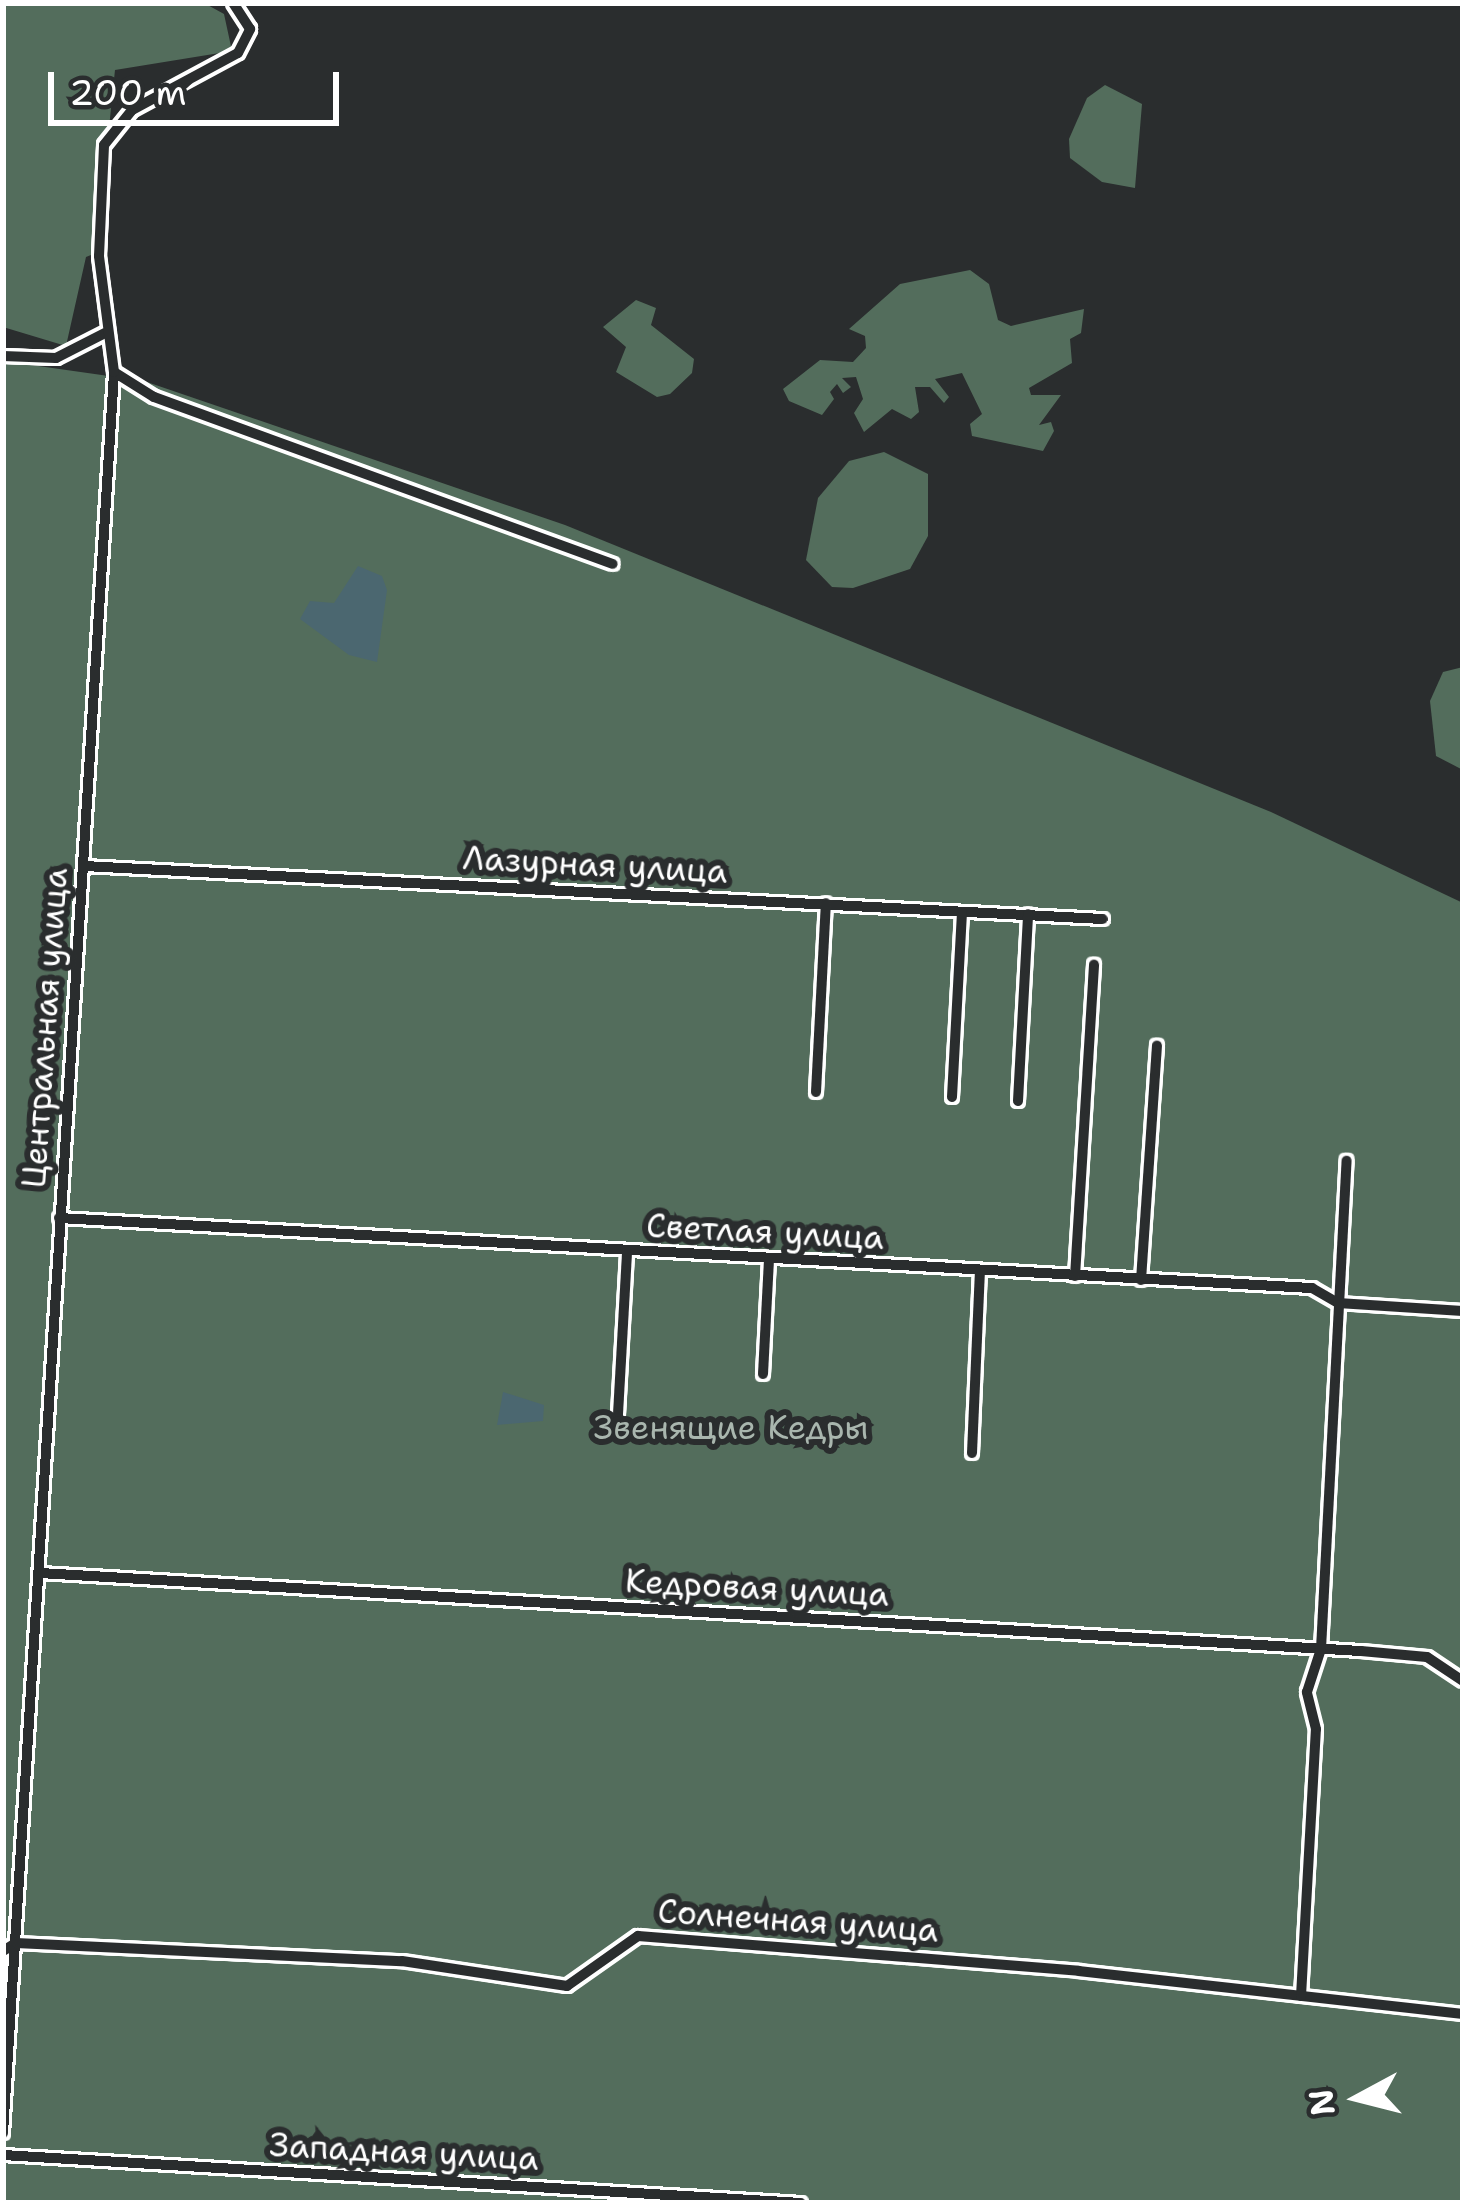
<!DOCTYPE html>
<meta charset="utf-8">
<style>
body{margin:0}
#map{position:relative;width:1466px;height:2206px;overflow:hidden;background:#2a2d2e;font-family:"Shantell Sans",sans-serif}
div>[style]{position:absolute}
.green>*{inset:0;background:#536d5c}
.water>*{inset:0;background:#4b6770}
.roads{filter:drop-shadow(3px 0 #fff) drop-shadow(-3px 0 #fff) drop-shadow(0 3px #fff) drop-shadow(0 -3px #fff)}
.minor>*{height:10px;margin:-5px;padding:0 5px;transform-origin:5px;border-radius:5px;background:#2a2d2e}
span{translate:-50% -50%;white-space:nowrap;text-align:center;line-height:1.15;-webkit-text-stroke:12px #2a2d2e;paint-order:stroke}
.street-label{font-size:33px;color:#fff}
.park-label{font-size:33px;color:#a9b6ae}
.frame{position:absolute;inset:0;border:6px solid #fff;pointer-events:none}
.north{position:absolute;left:1298px;top:2038px;width:120px;height:120px;-webkit-text-stroke:9px #2a2d2e;paint-order:stroke;rotate:263deg;font-size:33px;font-weight:700;line-height:48px;text-align:center;color:#fff}
.north::after{content:'';display:block;margin:auto;width:42px;height:54px;background:#fff;clip-path:polygon(50% 0,100% 100%,50% 72%,0 100%)}
.scale{position:absolute;left:48px;top:72px;width:291px;height:54px;box-sizing:border-box;border:6px solid #fff;border-top:0;padding-left:15px;font-size:36px;line-height:42px;white-space:nowrap;color:#fff;-webkit-text-stroke:9px #2a2d2e;paint-order:stroke}
</style>
<div id="map">
<div class="green">
<div style="clip-path:polygon(3px 3px,204px 3px,224px 14px,232px 51px,115px 70px,96px 253px,86px 257px,66px 346px,3px 327px)"></div>
<div style="clip-path:polygon(1105px 85px,1142px 104px,1135px 188px,1102px 182px,1070px 158px,1069px 139px,1087px 98px)"></div>
<div style="clip-path:polygon(970px 270px,989px 284px,998px 320px,1011px 326px,1084px 309px,1081px 333px,1070px 339px,1072px 363px,1029px 388px,1031px 395px,1061px 395px,1039px 425px,1051px 422px,1054px 431px,1043px 451px,972px 436px,970px 424px,982px 414px,962px 373px,935px 379px,949px 397px,944px 403px,930px 387px,915px 387px,919px 412px,911px 419px,892px 409px,864px 432px,854px 413px,863px 399px,856px 377px,842px 378px,851px 387px,843px 393px,837px 384px,830px 392px,834px 399px,822px 415px,789px 401px,783px 389px,820px 360px,853px 362px,866px 348px,865px 336px,849px 329px,900px 284px)"></div>
<div style="clip-path:polygon(636px 300px,656px 308px,651px 325px,694px 359px,692px 373px,670px 394px,657px 397px,616px 372px,626px 347px,603px 327px)"></div>
<div style="clip-path:polygon(3px 361px,144px 381px,565px 525px,1271px 812px,1463px 903px,1463px 2203px,3px 2203px)"></div>
<div style="clip-path:polygon(884px 452px,928px 474px,928px 536px,910px 569px,853px 588px,832px 587px,806px 560px,818px 498px,849px 461px)"></div>
<div style="clip-path:polygon(1463px 667px,1463px 770px,1436px 756px,1430px 701px,1443px 672px)"></div>
</div>
<div class="water">
<div style="clip-path:polygon(358px 566px,382px 576px,387px 590px,377px 662px,349px 655px,300px 619px,310px 601px,334px 603px)"></div>
<div style="clip-path:polygon(503px 1392px,544px 1405px,543px 1421px,497px 1425px)"></div>
</div>
<div class="roads">
<div class="minor">
<div style="left:3px;top:356px;width:53px;rotate:2.2deg"></div>
<div style="left:56px;top:358px;width:55px;rotate:-27deg"></div>
<div style="left:114px;top:372px;width:47px;rotate:32deg"></div>
<div style="left:154px;top:397px;width:488px;rotate:20deg"></div>
<div style="left:84px;top:866px;width:1020px;rotate:2.98deg"></div>
<div style="left:816px;top:1092px;width:189px;rotate:-87deg"></div>
<div style="left:952px;top:1097px;width:185px;rotate:-86.9deg"></div>
<div style="left:1018px;top:1101px;width:187px;rotate:-86.9deg"></div>
<div style="left:59px;top:1218px;width:1255px;rotate:3.2deg"></div>
<div style="left:1312px;top:1288px;width:30px;rotate:30deg"></div>
<div style="left:1338px;top:1303px;width:125px;rotate:3.7deg"></div>
<div style="left:1075px;top:1276px;width:312px;rotate:-86.5deg"></div>
<div style="left:1141px;top:1280px;width:235px;rotate:-86.1deg"></div>
<div style="left:763px;top:1374px;width:115px;rotate:-87deg"></div>
<div style="left:617px;top:1432px;width:181px;rotate:-86.8deg"></div>
<div style="left:972px;top:1453px;width:181px;rotate:-87.5deg"></div>
<div style="left:40px;top:1573px;width:1323px;rotate:3.38deg"></div>
<div style="left:1361px;top:1651px;width:66px;rotate:5.2deg"></div>
<div style="left:1427px;top:1657px;width:43px;rotate:33.7deg"></div>
<div style="left:3px;top:1951px;width:15px;rotate:-32deg"></div>
<div style="left:16px;top:1943px;width:386px;rotate:2.7deg"></div>
<div style="left:402px;top:1961px;width:167px;rotate:8.6deg"></div>
<div style="left:567px;top:1986px;width:87px;rotate:-35.2deg"></div>
<div style="left:638px;top:1936px;width:442px;rotate:4.5deg"></div>
<div style="left:1079px;top:1971px;width:386px;rotate:6.4deg"></div>
<div style="left:1301px;top:1996px;width:267px;rotate:-86.8deg"></div>
<div style="left:1316px;top:1729px;width:38px;rotate:-104deg"></div>
<div style="left:1307px;top:1692px;width:45px;rotate:-72deg"></div>
<div style="left:1321px;top:1649px;width:489px;rotate:-87deg"></div>
<div style="left:3px;top:2133px;width:1764px;rotate:-86.39deg"></div>
<div style="left:114px;top:372px;width:117px;rotate:-97.4deg"></div>
<div style="left:99px;top:256px;width:111px;rotate:-87.4deg"></div>
<div style="left:104px;top:145px;width:45px;rotate:-51.3deg"></div>
<div style="left:132px;top:110px;width:120px;rotate:-28.3deg"></div>
<div style="left:238px;top:53px;width:27px;rotate:-63deg"></div>
<div style="left:250px;top:29px;width:31px;rotate:-123deg"></div>
<div style="left:3px;top:2155px;width:799px;rotate:3.44deg"></div>
</div>
</div>
<div class="street-label">
<span style="left:595px;top:865px;rotate:3deg">Лазурная улица</span>
<span style="left:45px;top:1028px;rotate:-86deg">Центральная улица</span>
<span style="left:765px;top:1232px;rotate:3deg">Светлая улица</span>
<span style="left:757px;top:1588px;rotate:3deg">Кедровая улица</span>
<span style="left:798px;top:1921px;rotate:4deg">Солнечная улица</span>
<span style="left:404px;top:2152px;rotate:3deg">Западная улица</span>
</div>
<div class="park-label">
<span style="left:731px;top:1428px">Звенящие Кедры</span>
</div>
<div class="frame"></div>
<div class="north">N</div>
<div class="scale">200 m</div>
</div>
